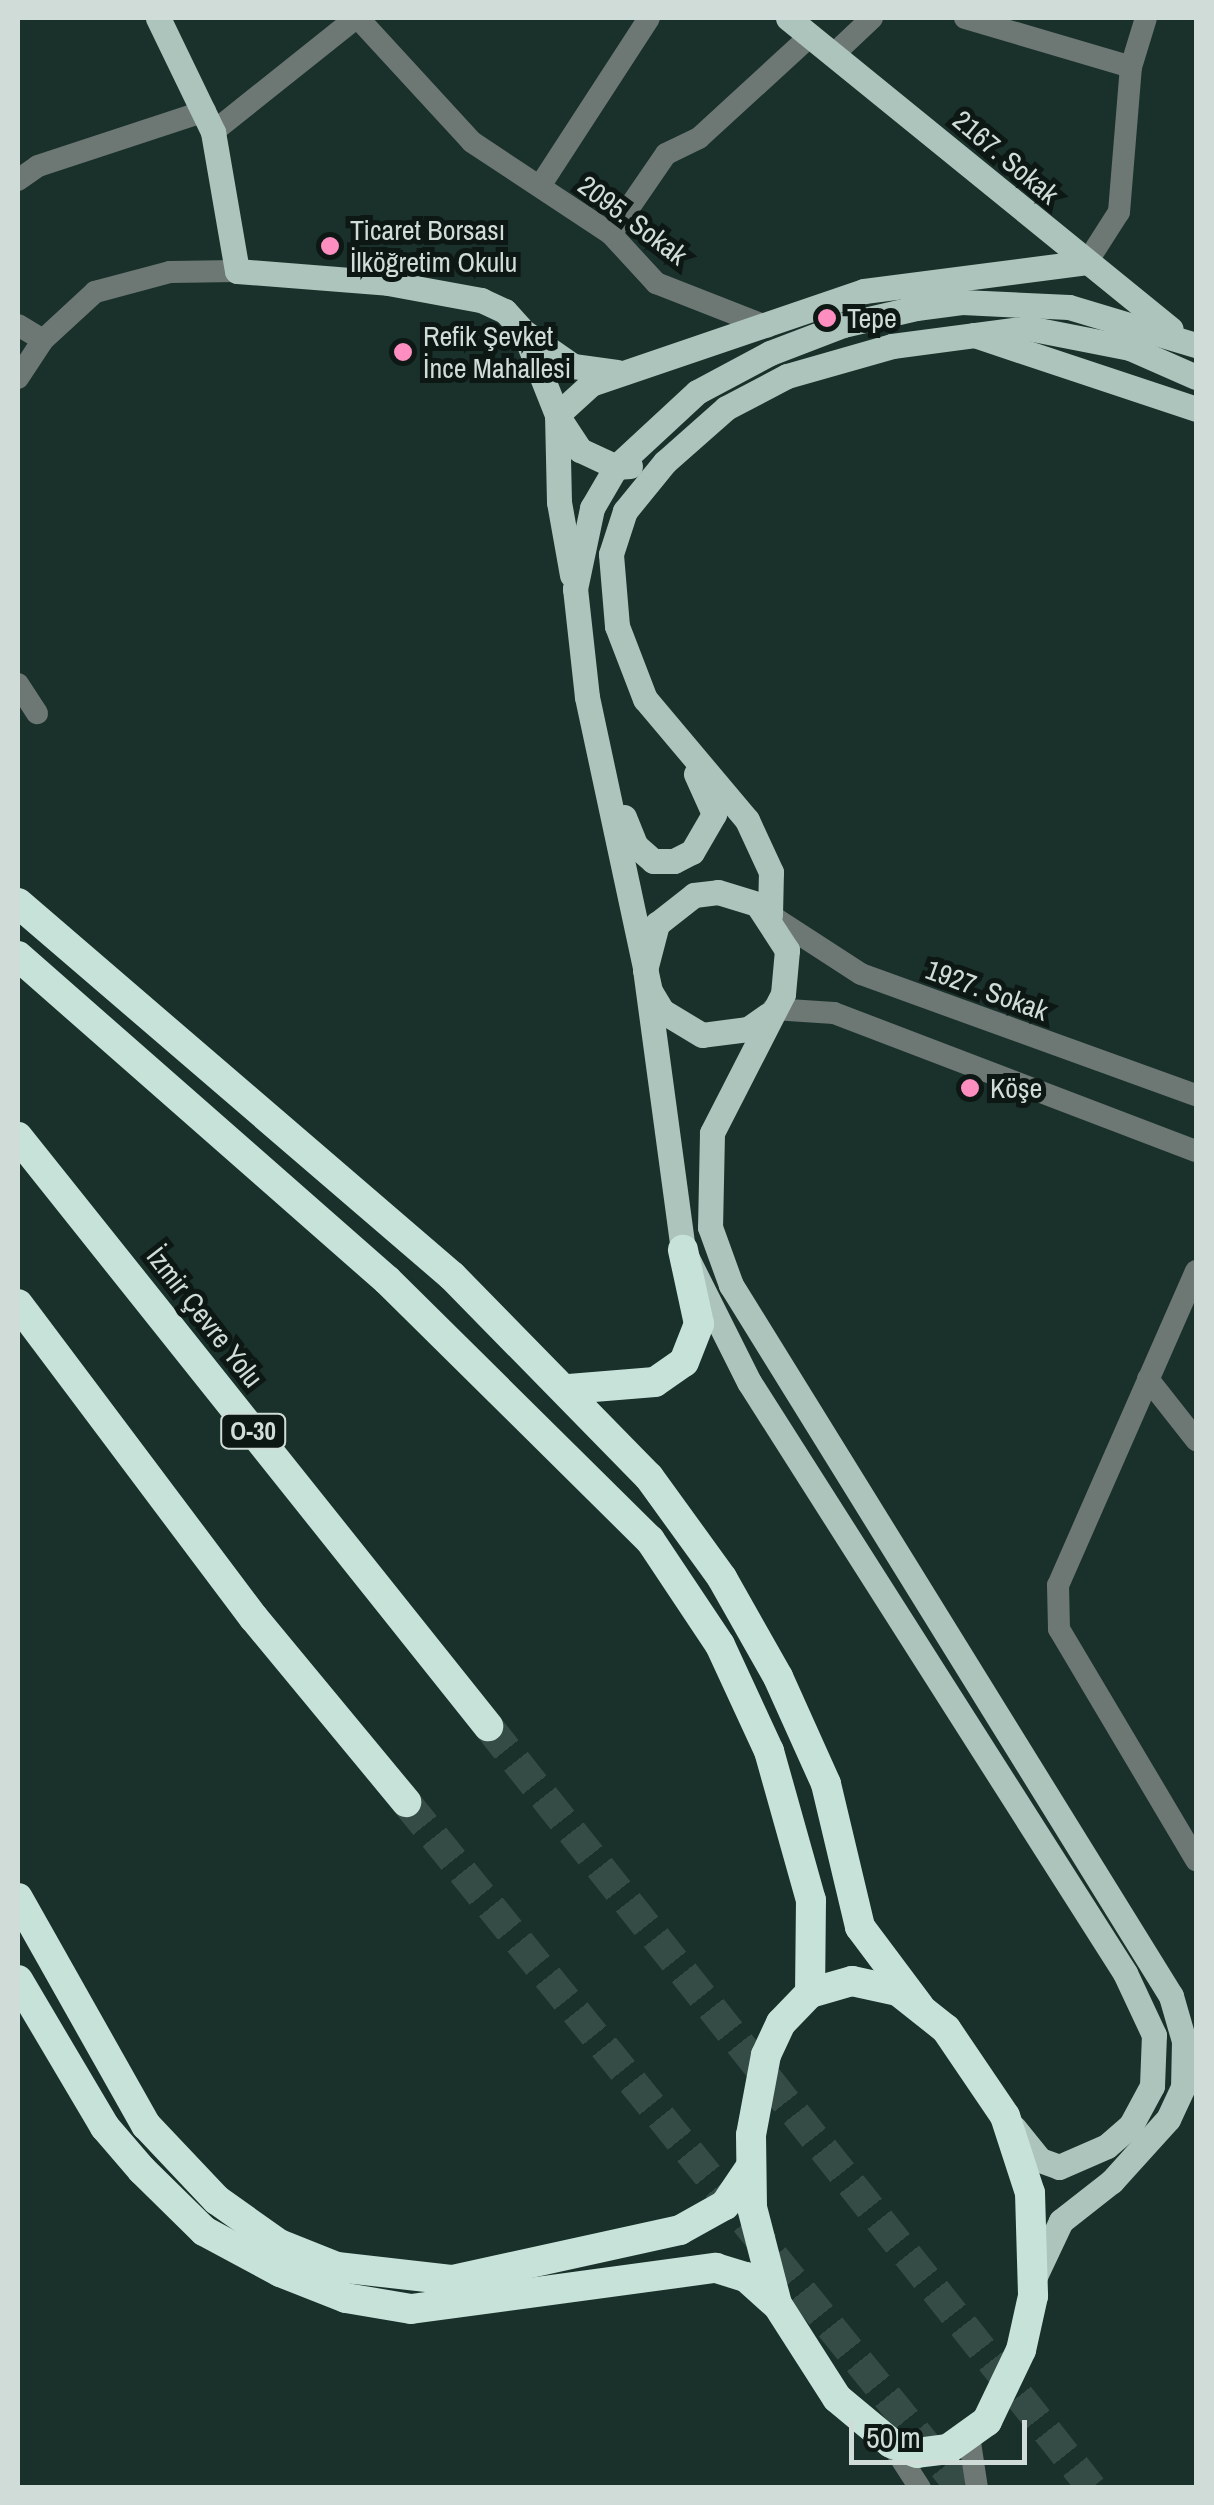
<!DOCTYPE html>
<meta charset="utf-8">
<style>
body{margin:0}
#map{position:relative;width:1214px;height:2505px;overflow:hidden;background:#1a312b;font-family:"Archivo Narrow",sans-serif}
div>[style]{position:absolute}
.highway-tunnel>*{height:30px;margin-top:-15px;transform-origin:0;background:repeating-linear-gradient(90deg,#354b45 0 30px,transparent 0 45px)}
.minor>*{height:22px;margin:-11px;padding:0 11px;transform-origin:11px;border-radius:11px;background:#6d7874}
.major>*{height:25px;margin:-12.5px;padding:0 12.5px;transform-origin:12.5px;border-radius:12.5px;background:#adc4bc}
.highway>*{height:30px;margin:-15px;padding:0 15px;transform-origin:15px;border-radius:15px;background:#c6e2d9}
.dots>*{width:28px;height:28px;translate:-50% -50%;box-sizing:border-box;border:5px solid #0d1714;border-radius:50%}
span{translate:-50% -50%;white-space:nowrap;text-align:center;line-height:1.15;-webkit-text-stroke:10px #0d1714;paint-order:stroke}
.shield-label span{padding:2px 8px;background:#0d1714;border:2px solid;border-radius:8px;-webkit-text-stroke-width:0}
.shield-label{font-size:25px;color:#cfdcd7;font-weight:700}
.street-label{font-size:28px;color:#cfdcd7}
.poi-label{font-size:28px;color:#cfdcd7}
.left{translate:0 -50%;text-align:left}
.frame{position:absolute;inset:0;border:20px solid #cfdcd7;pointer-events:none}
.scale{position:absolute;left:849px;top:2420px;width:178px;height:45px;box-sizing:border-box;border:5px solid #cfdcd7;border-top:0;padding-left:12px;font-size:30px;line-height:35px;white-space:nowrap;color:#cfdcd7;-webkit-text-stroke:8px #0d1714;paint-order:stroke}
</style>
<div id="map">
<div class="highway-tunnel">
<div style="left:488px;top:1726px;width:972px;rotate:51.6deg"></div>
<div style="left:406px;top:1802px;width:882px;rotate:51.03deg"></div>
</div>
<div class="minor">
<div style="left:358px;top:18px;width:168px;rotate:47.4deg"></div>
<div style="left:472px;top:142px;width:167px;rotate:33.5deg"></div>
<div style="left:611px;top:234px;width:67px;rotate:47.4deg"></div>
<div style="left:656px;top:283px;width:120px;rotate:21.4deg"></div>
<div style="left:965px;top:18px;width:173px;rotate:16.4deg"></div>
<div style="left:835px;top:53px;width:51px;rotate:-43.4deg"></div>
<div style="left:213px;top:132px;width:183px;rotate:-38.6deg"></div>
<div style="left:18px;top:180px;width:24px;rotate:-35deg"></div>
<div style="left:38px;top:166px;width:176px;rotate:-18.2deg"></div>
<div style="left:540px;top:186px;width:200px;rotate:-57deg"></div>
<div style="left:611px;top:234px;width:97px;rotate:-55.5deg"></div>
<div style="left:666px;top:154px;width:37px;rotate:-26deg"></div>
<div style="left:699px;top:138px;width:147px;rotate:-42.5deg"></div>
<div style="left:1087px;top:262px;width:59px;rotate:-57.4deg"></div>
<div style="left:1119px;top:212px;width:145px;rotate:-85.3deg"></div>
<div style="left:1131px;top:67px;width:51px;rotate:-73deg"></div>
<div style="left:18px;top:325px;width:29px;rotate:31deg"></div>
<div style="left:18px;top:378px;width:45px;rotate:-56.7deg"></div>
<div style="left:43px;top:340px;width:71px;rotate:-42.7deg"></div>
<div style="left:95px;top:292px;width:78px;rotate:-14.9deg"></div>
<div style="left:170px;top:272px;width:67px;rotate:-0.9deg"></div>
<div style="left:18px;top:684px;width:35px;rotate:57deg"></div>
<div style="left:770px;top:915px;width:108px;rotate:33deg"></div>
<div style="left:861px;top:974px;width:356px;rotate:19.9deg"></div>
<div style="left:773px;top:1009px;width:61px;rotate:3.8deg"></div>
<div style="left:834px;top:1013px;width:387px;rotate:20.9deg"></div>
<div style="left:1196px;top:1271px;width:343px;rotate:113.7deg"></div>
<div style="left:1058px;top:1585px;width:44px;rotate:88.7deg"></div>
<div style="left:1059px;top:1629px;width:269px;rotate:59.3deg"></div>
<div style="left:1148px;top:1379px;width:78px;rotate:51.8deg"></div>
<div style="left:969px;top:2436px;width:53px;rotate:81.3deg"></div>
<div style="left:891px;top:2443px;width:54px;rotate:57.2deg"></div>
</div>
<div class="major">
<div style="left:158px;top:18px;width:127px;rotate:64.2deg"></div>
<div style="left:213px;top:132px;width:141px;rotate:80.2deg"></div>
<div style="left:237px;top:271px;width:151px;rotate:4.5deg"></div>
<div style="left:388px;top:283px;width:95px;rotate:10.4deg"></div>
<div style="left:481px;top:300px;width:26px;rotate:25deg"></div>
<div style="left:505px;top:311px;width:28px;rotate:48deg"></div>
<div style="left:524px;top:332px;width:89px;rotate:68.3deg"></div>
<div style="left:557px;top:415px;width:42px;rotate:56.7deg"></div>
<div style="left:580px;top:450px;width:40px;rotate:25deg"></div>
<div style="left:616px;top:467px;width:14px;rotate:-4deg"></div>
<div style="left:788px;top:18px;width:493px;rotate:39.1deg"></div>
<div style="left:527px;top:334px;width:56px;rotate:34.8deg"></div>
<div style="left:573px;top:366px;width:44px;rotate:7.8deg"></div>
<div style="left:974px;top:335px;width:234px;rotate:18.4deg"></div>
<div style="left:572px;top:575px;width:74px;rotate:-100.1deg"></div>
<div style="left:559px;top:502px;width:87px;rotate:-91.3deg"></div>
<div style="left:557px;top:415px;width:46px;rotate:-42.4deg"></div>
<div style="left:591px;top:384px;width:288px;rotate:-18.8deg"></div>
<div style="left:864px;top:291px;width:225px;rotate:-7.4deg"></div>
<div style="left:624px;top:817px;width:31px;rotate:68deg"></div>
<div style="left:636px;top:846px;width:23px;rotate:41deg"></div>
<div style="left:653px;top:861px;width:21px"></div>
<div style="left:674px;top:861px;width:20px;rotate:-27deg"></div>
<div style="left:692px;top:852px;width:44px;rotate:-59.9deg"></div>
<div style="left:714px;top:814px;width:44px;rotate:-114.2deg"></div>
<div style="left:770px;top:915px;width:43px;rotate:-88.7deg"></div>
<div style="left:771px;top:872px;width:57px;rotate:-114.8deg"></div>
<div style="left:747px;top:820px;width:158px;rotate:-130.1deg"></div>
<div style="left:645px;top:699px;width:78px;rotate:-111deg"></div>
<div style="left:617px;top:626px;width:72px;rotate:-94.8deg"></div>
<div style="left:611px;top:554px;width:45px;rotate:-72deg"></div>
<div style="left:625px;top:511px;width:63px;rotate:-50.8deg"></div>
<div style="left:665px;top:462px;width:81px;rotate:-41.5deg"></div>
<div style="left:726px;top:408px;width:69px;rotate:-27.7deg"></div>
<div style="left:787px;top:376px;width:109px;rotate:-15.9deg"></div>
<div style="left:892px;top:346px;width:137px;rotate:-7.5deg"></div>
<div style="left:1028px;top:328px;width:104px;rotate:11.1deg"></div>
<div style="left:1130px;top:348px;width:72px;rotate:23.7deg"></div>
<div style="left:768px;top:1015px;width:24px;rotate:145deg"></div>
<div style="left:748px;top:1029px;width:46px;rotate:172.6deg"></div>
<div style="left:702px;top:1035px;width:47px;rotate:-149deg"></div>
<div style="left:662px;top:1011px;width:23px;rotate:-121deg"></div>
<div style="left:650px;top:991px;width:301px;rotate:-102.1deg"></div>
<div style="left:587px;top:697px;width:109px;rotate:-96.3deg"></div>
<div style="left:575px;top:589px;width:83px;rotate:-78.1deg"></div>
<div style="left:592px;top:508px;width:48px;rotate:-59.7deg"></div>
<div style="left:616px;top:467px;width:110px;rotate:-42.8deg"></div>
<div style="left:697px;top:392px;width:83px;rotate:-28.1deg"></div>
<div style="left:770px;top:353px;width:78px;rotate:-21deg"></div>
<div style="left:843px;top:325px;width:75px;rotate:-13.1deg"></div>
<div style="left:916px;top:308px;width:46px;rotate:-7.4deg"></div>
<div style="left:962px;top:302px;width:107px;rotate:2.7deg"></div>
<div style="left:1069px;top:307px;width:133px;rotate:16.7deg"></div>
<div style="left:1014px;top:2128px;width:41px;rotate:50.9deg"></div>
<div style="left:1040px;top:2160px;width:20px;rotate:20deg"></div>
<div style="left:1059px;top:2167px;width:52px;rotate:-23.6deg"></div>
<div style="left:1107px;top:2146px;width:32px;rotate:-41deg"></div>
<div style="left:1131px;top:2125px;width:44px;rotate:-61.7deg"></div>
<div style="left:1152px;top:2086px;width:51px;rotate:-87.8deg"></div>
<div style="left:1154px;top:2035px;width:68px;rotate:-115.1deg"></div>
<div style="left:1125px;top:1973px;width:700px;rotate:-122.46deg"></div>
<div style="left:749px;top:1382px;width:148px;rotate:-116.6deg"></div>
<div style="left:683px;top:1250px;width:283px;rotate:-97.7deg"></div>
<div style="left:645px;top:970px;width:48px;rotate:-75.4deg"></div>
<div style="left:657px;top:924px;width:47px;rotate:-38.1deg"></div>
<div style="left:694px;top:895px;width:24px;rotate:-7deg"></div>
<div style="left:718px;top:892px;width:41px;rotate:17.1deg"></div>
<div style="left:757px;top:904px;width:55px;rotate:56.9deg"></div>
<div style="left:787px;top:950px;width:44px;rotate:95.2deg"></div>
<div style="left:783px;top:994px;width:156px;rotate:117.1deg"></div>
<div style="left:712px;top:1133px;width:94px;rotate:91.2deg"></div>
<div style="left:710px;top:1227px;width:62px;rotate:70.1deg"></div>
<div style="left:731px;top:1285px;width:836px;rotate:58.25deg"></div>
<div style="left:1171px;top:1996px;width:47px;rotate:73.9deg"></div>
<div style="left:1184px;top:2041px;width:46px;rotate:91.2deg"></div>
<div style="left:1183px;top:2087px;width:35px;rotate:115deg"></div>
<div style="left:1168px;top:2119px;width:84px;rotate:132.1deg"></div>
<div style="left:1112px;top:2181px;width:65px;rotate:141.9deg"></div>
<div style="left:1061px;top:2221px;width:61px;rotate:115.3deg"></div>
</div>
<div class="highway">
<div style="left:18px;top:903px;width:572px;rotate:40.68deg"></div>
<div style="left:452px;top:1276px;width:281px;rotate:45.6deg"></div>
<div style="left:649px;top:1477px;width:125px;rotate:54.1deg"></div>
<div style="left:722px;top:1578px;width:114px;rotate:60.5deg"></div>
<div style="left:778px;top:1677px;width:117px;rotate:65.8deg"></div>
<div style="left:826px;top:1784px;width:147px;rotate:76.6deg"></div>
<div style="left:860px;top:1927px;width:99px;rotate:53.2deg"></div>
<div style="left:18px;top:956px;width:491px;rotate:41.3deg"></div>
<div style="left:387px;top:1280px;width:370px;rotate:44.7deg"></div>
<div style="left:650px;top:1540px;width:126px;rotate:56.3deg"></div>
<div style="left:720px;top:1645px;width:117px;rotate:65.2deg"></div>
<div style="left:769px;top:1751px;width:155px;rotate:74.3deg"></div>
<div style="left:811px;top:1900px;width:93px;rotate:90.6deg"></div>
<div style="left:18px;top:1137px;width:754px;rotate:51.41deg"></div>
<div style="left:18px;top:1304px;width:393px;rotate:53.1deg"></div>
<div style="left:254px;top:1618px;width:239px;rotate:50.4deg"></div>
<div style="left:569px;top:1389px;width:86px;rotate:-4.7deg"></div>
<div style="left:655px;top:1382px;width:35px;rotate:-35deg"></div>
<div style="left:684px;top:1362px;width:41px;rotate:-68.5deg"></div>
<div style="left:699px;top:1324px;width:76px;rotate:-102.2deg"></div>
<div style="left:18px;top:1898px;width:261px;rotate:60.6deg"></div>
<div style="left:146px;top:2125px;width:103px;rotate:46.6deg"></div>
<div style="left:217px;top:2200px;width:76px;rotate:35.4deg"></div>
<div style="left:279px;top:2244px;width:62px;rotate:21.6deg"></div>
<div style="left:337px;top:2267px;width:117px;rotate:6.4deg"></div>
<div style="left:453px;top:2280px;width:232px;rotate:-12.4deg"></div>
<div style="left:680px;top:2230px;width:51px;rotate:-29.1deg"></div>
<div style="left:725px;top:2205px;width:45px;rotate:-56deg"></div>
<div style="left:18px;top:1980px;width:171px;rotate:59.4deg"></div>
<div style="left:105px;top:2127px;width:57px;rotate:49.3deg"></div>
<div style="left:142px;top:2170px;width:87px;rotate:44.5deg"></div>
<div style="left:204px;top:2231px;width:86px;rotate:28.3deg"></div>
<div style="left:280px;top:2272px;width:71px;rotate:21.5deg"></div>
<div style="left:346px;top:2298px;width:66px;rotate:9.6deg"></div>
<div style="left:411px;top:2309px;width:308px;rotate:-7.7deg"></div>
<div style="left:716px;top:2268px;width:31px;rotate:17deg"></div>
<div style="left:746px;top:2277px;width:39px;rotate:42deg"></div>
<div style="left:852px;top:1981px;width:47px;rotate:12.3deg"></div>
<div style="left:898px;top:1991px;width:61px;rotate:38.4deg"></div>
<div style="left:946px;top:2029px;width:105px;rotate:55.9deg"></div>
<div style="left:1005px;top:2116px;width:81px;rotate:72deg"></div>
<div style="left:1030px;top:2193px;width:103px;rotate:88.3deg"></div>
<div style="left:1033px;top:2296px;width:55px;rotate:102.5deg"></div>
<div style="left:1021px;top:2350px;width:79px;rotate:115.6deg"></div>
<div style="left:987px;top:2421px;width:48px;rotate:144.3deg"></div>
<div style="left:948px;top:2449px;width:31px;rotate:173deg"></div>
<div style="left:917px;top:2453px;width:28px;rotate:-159deg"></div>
<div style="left:891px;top:2443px;width:70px;rotate:-140.2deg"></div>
<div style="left:837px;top:2398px;width:112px;rotate:-122.6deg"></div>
<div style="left:777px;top:2304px;width:100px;rotate:-104.5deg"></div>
<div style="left:752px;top:2207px;width:72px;rotate:-90.8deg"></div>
<div style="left:751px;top:2135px;width:81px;rotate:-79.4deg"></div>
<div style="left:766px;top:2055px;width:35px;rotate:-65deg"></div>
<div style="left:781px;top:2023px;width:42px;rotate:-46deg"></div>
<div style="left:810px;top:1993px;width:44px;rotate:-15.9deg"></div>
</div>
<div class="dots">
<div style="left:330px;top:246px;background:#fd8ebf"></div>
<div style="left:827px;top:318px;background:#fd8ebf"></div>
<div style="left:403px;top:352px;background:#fd8ebf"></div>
<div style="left:970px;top:1088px;background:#fd8ebf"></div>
</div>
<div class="shield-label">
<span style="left:253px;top:1431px">O-30</span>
</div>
<div class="street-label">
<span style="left:1006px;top:157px;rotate:40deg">2167. Sokak</span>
<span style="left:633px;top:220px;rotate:37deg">2095. Sokak</span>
<span style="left:987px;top:990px;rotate:20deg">1927. Sokak</span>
<span style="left:205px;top:1317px;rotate:52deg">İzmir Çevre Yolu</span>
</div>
<div class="poi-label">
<span class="left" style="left:350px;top:246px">Ticaret Borsası<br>İlköğretim Okulu</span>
<span class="left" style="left:847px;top:318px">Tepe</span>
<span class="left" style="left:423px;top:352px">Refik Şevket<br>İnce Mahallesi</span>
<span class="left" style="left:990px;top:1088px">Köşe</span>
</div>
<div class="frame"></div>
<div class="scale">50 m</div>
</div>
